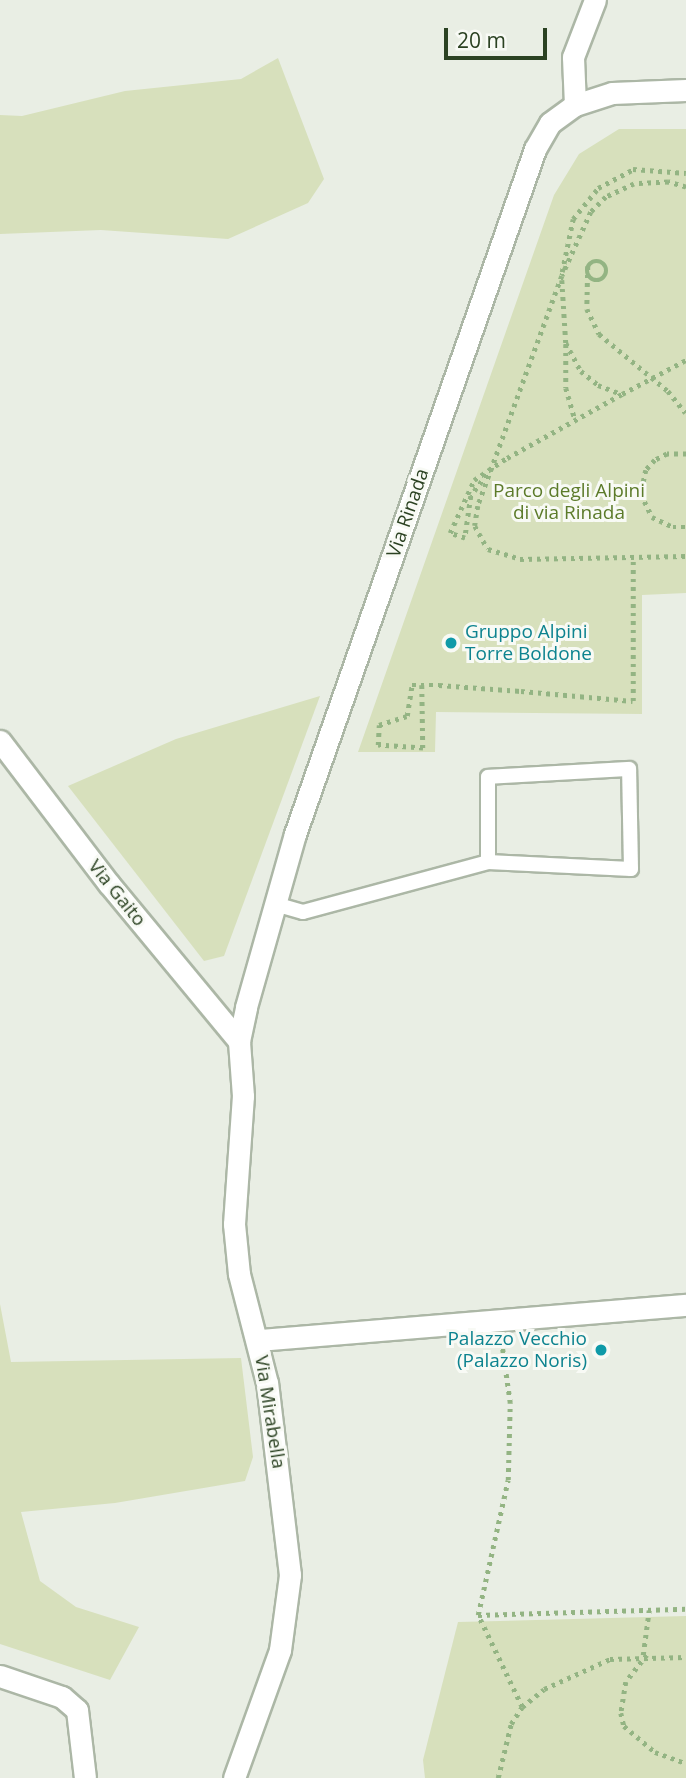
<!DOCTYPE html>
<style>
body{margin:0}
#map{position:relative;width:686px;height:1778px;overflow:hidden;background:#e9eee4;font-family:"Open Sans",sans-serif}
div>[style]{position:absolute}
.green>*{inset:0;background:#d7e0bc}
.path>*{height:4.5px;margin-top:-2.25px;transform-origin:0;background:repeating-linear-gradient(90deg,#93b483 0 3.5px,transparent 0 8.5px)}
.path>.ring{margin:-2.25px;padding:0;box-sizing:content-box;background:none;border:4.5px solid #93b483;border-radius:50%}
.roads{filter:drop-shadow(2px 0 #acb7a6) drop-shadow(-2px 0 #acb7a6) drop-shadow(0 2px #acb7a6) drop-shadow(0 -2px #acb7a6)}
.lane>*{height:14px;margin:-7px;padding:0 7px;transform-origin:7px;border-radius:7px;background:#fff}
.street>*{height:21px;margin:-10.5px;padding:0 10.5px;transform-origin:10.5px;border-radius:10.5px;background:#fff}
.dots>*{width:19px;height:19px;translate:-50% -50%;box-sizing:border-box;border:4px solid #f8faf5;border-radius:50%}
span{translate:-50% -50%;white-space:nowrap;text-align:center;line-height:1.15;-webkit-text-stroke:6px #f8faf5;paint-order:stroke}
.park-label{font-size:19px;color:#5c7b2a}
.street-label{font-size:19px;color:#2b4222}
.culture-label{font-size:19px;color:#0d838f}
.left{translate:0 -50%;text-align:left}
.right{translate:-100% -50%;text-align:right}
.scale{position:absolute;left:444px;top:28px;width:103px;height:32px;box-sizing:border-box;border:4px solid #2b4222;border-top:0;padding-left:9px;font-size:21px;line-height:24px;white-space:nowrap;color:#2b4222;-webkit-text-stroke:5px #f8faf5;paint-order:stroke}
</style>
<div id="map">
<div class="green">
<div style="clip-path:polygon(278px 58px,324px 179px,308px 203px,228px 239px,101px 230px,0 234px,0 115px,22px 116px,125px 91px,241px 79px)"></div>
<div style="clip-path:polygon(619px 129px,686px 129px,686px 593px,642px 595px,642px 714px,436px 712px,435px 752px,358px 752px,554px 195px,579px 154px)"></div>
<div style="clip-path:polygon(320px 696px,224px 956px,204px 961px,68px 786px,176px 739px)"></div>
<div style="clip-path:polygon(0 1304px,11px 1362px,241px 1358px,253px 1457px,245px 1481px,115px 1503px,21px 1512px,40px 1581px,76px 1607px,139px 1627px,110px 1680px,0 1644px)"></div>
<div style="clip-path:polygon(686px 1616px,686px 1778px,425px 1778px,423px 1760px,458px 1622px)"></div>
</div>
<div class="path">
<div style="left:686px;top:187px;width:19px;rotate:-164deg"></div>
<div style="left:668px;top:182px;width:34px;rotate:177deg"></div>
<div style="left:634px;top:184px;width:31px;rotate:155deg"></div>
<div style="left:606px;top:197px;width:21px;rotate:135deg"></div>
<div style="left:591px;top:212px;width:70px;rotate:114.4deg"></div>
<div style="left:562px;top:276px;width:245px;rotate:110.1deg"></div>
<div style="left:478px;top:506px;width:20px;rotate:99deg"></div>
<div style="left:475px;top:526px;width:26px;rotate:61deg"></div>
<div style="left:488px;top:549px;width:34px;rotate:17deg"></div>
<div style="left:520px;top:559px;width:166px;rotate:-1deg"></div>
<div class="ring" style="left:587px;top:261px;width:15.5px;height:15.5px"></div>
<div style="left:588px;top:266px;width:43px;rotate:91.3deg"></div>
<div style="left:587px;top:309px;width:28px;rotate:64deg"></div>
<div style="left:599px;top:334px;width:89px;rotate:39.6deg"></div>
<div style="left:668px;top:391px;width:28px;rotate:51deg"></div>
<div style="left:562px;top:272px;width:54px;rotate:-78.3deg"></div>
<div style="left:573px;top:219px;width:40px;rotate:-51deg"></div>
<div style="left:598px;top:188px;width:40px;rotate:-28deg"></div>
<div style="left:633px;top:169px;width:53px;rotate:4.3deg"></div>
<div style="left:562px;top:280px;width:63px;rotate:86.4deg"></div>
<div style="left:566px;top:343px;width:32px;rotate:62deg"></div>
<div style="left:581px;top:371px;width:22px;rotate:39deg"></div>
<div style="left:598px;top:385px;width:26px;rotate:21deg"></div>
<div style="left:622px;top:394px;width:72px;rotate:-28deg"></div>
<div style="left:566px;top:344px;width:44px;rotate:90deg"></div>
<div style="left:566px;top:388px;width:32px;rotate:74deg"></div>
<div style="left:686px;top:454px;width:19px;rotate:180deg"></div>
<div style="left:667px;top:454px;width:13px;rotate:153deg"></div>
<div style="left:655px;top:460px;width:13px;rotate:132deg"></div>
<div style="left:646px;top:470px;width:25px;rotate:102deg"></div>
<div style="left:641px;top:494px;width:25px;rotate:64deg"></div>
<div style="left:652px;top:517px;width:23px;rotate:25deg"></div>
<div style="left:673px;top:527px;width:13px"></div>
<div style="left:492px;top:468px;width:35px;rotate:127deg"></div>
<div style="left:471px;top:496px;width:42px;rotate:98.1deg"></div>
<div style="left:465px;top:538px;width:16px;rotate:-162deg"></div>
<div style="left:450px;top:533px;width:58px;rotate:-65.6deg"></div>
<div style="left:474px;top:480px;width:40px;rotate:-34deg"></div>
<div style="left:507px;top:458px;width:132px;rotate:-29.1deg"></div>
<div style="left:422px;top:685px;width:63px;rotate:89.1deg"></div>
<div style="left:423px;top:748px;width:45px;rotate:-176.2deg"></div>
<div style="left:378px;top:745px;width:20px;rotate:-87deg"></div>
<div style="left:379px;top:725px;width:29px;rotate:-18deg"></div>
<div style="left:407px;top:716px;width:31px;rotate:-81deg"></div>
<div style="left:412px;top:685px;width:27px"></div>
<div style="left:439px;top:685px;width:82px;rotate:4.2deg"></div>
<div style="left:521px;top:691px;width:112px;rotate:5.1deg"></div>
<div style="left:633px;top:701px;width:142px;rotate:-90deg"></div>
<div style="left:478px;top:1615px;width:208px;rotate:-1.7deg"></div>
<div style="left:643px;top:1655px;width:45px;rotate:-82.4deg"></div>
<div style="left:647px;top:1655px;width:34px;rotate:128deg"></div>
<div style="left:626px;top:1682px;width:31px;rotate:99deg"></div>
<div style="left:621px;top:1713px;width:13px;rotate:77deg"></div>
<div style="left:624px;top:1726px;width:40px;rotate:40deg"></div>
<div style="left:655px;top:1752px;width:33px;rotate:20deg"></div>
<div style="left:522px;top:1707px;width:28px;rotate:-39deg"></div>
<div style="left:544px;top:1689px;width:72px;rotate:-24.4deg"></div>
<div style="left:610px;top:1659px;width:76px;rotate:-1.5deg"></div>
<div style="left:498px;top:1778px;width:56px;rotate:-76.5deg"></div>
<div style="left:511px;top:1724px;width:20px;rotate:-57deg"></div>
<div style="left:522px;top:1707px;width:102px;rotate:-115.6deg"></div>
<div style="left:478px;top:1615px;width:138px;rotate:-77.5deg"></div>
<div style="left:508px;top:1480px;width:77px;rotate:-88.5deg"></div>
<div style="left:510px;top:1403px;width:58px;rotate:-98deg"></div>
</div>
<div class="roads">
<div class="lane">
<div style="left:275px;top:904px;width:29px;rotate:16deg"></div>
<div style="left:303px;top:912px;width:192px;rotate:-15.1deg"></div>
<div style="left:488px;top:862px;width:143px;rotate:2.8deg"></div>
<div style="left:631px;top:869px;width:100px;rotate:-91.1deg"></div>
<div style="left:629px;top:769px;width:141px;rotate:176.8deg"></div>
<div style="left:488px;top:777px;width:85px;rotate:90deg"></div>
</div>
<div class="street">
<div style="left:575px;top:105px;width:48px;rotate:-92.4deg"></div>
<div style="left:573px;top:57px;width:61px;rotate:-68.9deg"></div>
<div style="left:0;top:741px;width:180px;rotate:52.7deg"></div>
<div style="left:109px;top:884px;width:204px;rotate:50.4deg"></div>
<div style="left:259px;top:1340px;width:428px;rotate:-4.7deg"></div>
<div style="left:0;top:1676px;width:65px;rotate:18.7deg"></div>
<div style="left:62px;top:1697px;width:20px;rotate:41deg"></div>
<div style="left:77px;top:1710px;width:68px;rotate:83.3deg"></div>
<div style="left:234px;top:1778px;width:136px;rotate:-70.2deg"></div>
<div style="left:280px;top:1650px;width:76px;rotate:-82.4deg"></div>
<div style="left:290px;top:1575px;width:193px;rotate:-96.8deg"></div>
<div style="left:267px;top:1383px;width:113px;rotate:-104.4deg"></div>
<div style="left:239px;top:1274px;width:50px;rotate:-95.7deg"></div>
<div style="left:234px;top:1224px;width:128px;rotate:-86deg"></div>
<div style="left:243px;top:1096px;width:55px;rotate:-94.2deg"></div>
<div style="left:239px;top:1041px;width:35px;rotate:-78deg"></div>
<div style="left:246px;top:1007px;width:180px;rotate:-74.2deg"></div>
<div style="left:295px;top:834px;width:726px;rotate:-70.69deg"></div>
<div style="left:535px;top:149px;width:30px;rotate:-60deg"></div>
<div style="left:550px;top:123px;width:31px;rotate:-36deg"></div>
<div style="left:575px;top:105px;width:39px;rotate:-18deg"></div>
<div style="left:612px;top:93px;width:74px;rotate:-2.3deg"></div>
</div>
</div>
<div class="dots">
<div style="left:451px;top:643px;background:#0f9aa8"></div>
<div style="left:601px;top:1350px;background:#0f9aa8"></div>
</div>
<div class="park-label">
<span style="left:569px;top:502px">Parco degli Alpini<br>di via Rinada</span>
</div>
<div class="street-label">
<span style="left:408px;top:513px;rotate:-71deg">Via Rinada</span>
<span style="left:117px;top:893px;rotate:51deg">Via Gaito</span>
<span style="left:270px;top:1412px;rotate:81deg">Via Mirabella</span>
</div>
<div class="culture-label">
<span class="left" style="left:465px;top:643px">Gruppo Alpini<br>Torre Boldone</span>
<span class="right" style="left:587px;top:1350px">Palazzo Vecchio<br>(Palazzo Noris)</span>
</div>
<div class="scale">20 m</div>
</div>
